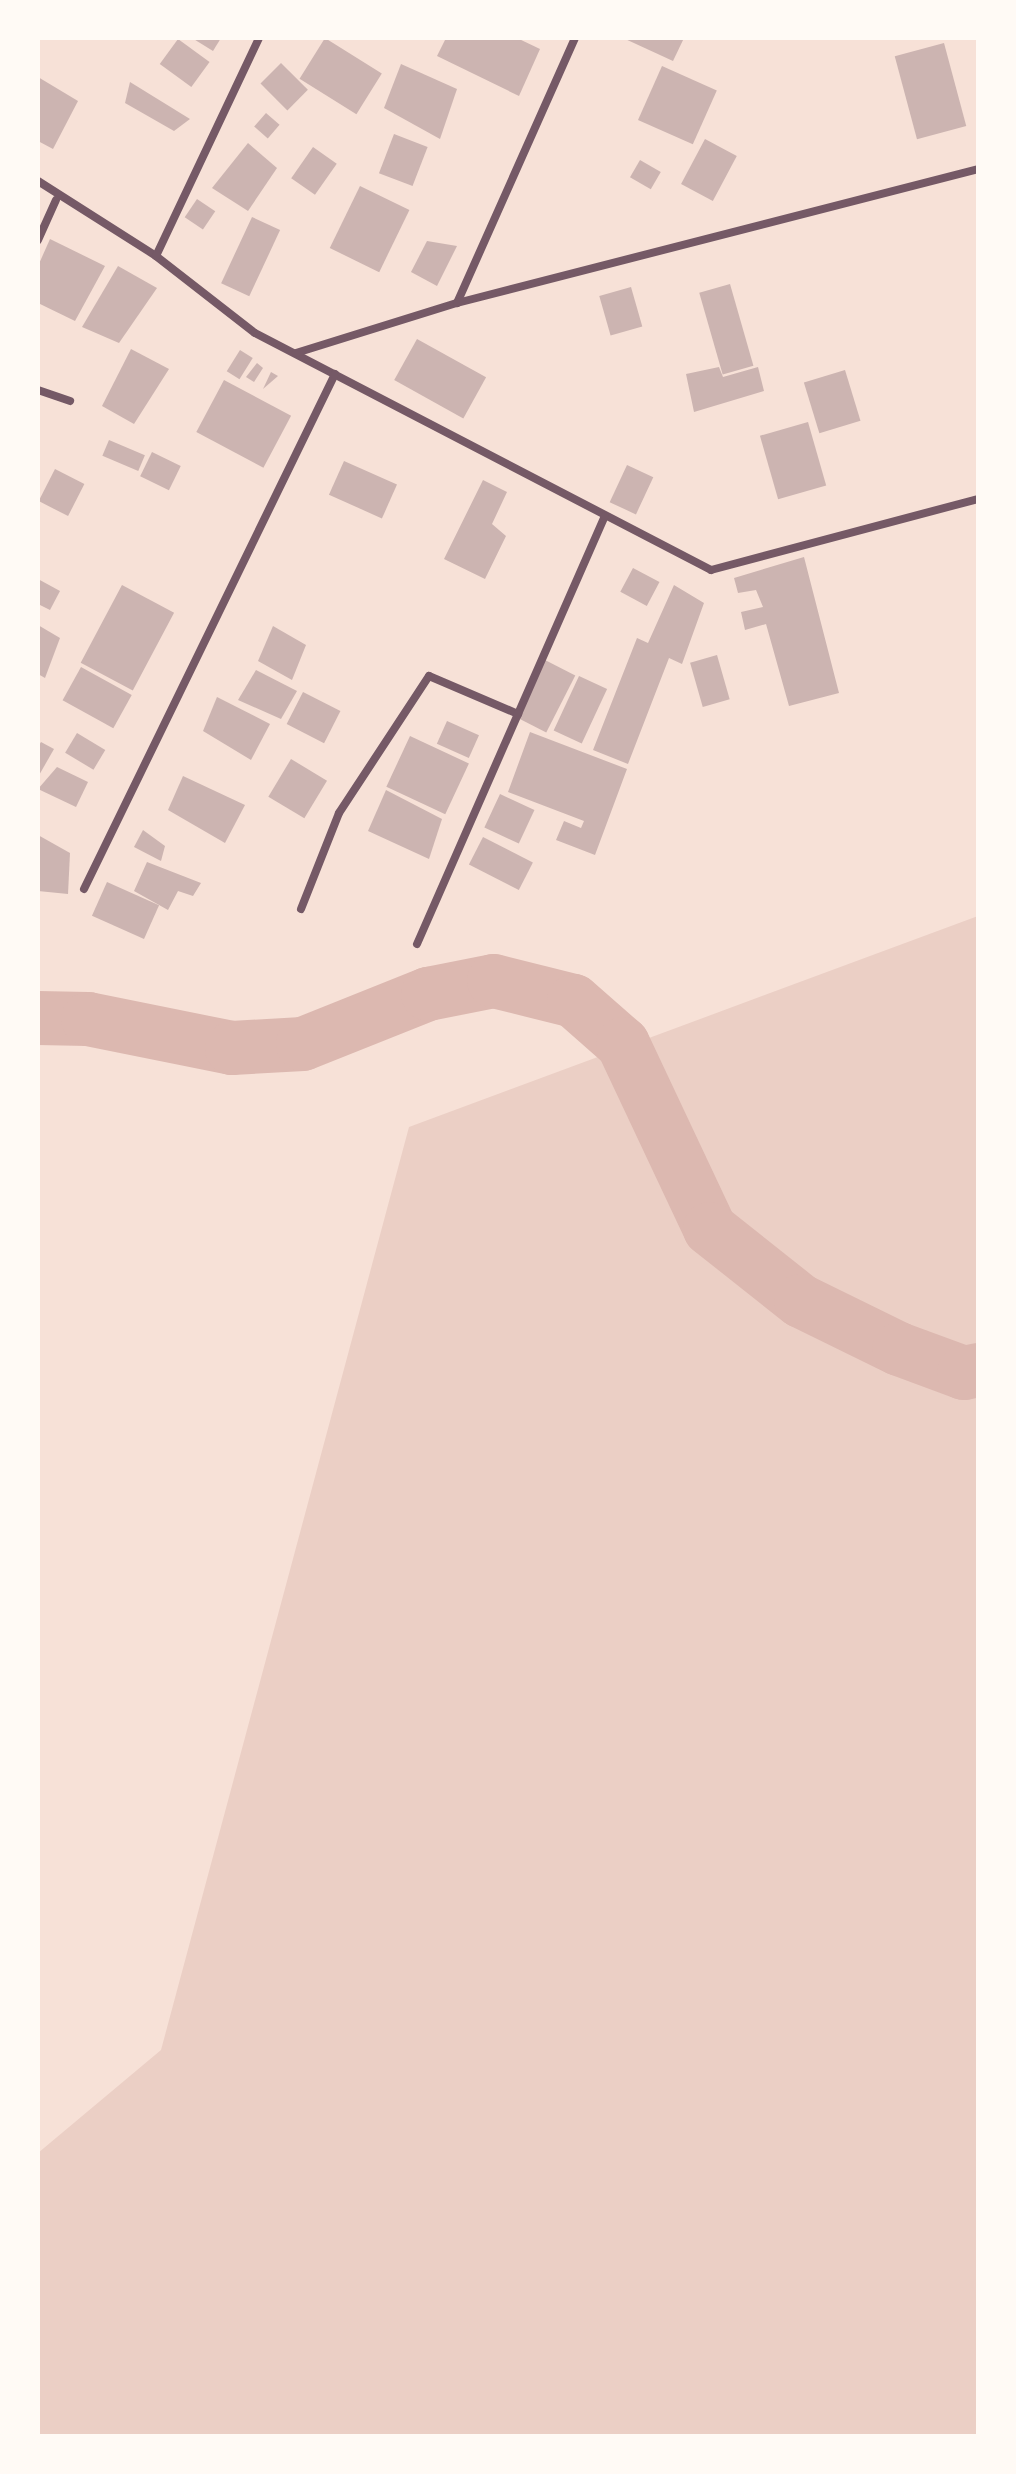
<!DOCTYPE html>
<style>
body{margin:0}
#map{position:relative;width:1016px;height:2474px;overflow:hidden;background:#f7e1d7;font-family:"Work Sans",sans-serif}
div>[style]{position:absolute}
.green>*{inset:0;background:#ebcfc5}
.river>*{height:54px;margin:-27px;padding:0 27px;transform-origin:27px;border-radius:27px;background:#dcb8b0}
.building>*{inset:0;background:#ccb4b1;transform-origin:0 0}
.minor>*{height:8px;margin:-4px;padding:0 4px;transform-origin:4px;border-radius:4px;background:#755966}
span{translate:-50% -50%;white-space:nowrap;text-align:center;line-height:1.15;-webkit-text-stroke:8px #fffaf5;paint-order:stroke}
.frame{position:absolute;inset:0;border:40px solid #fffaf5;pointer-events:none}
</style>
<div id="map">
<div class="green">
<div style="clip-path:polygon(978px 916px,978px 2436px,38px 2436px,38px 2153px,161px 2050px,409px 1127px)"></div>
</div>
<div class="river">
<div style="left:38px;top:1018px;width:50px;rotate:1.1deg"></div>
<div style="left:88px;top:1019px;width:147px;rotate:11.4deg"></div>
<div style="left:232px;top:1048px;width:71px;rotate:-3.2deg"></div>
<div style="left:303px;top:1044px;width:135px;rotate:-21.8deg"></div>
<div style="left:428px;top:994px;width:67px;rotate:-11.1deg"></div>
<div style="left:494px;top:981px;width:82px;rotate:14deg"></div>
<div style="left:574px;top:1001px;width:65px;rotate:41.3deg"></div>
<div style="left:623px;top:1044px;width:204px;rotate:64.8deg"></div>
<div style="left:710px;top:1229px;width:116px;rotate:38.4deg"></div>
<div style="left:801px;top:1301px;width:109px;rotate:26.1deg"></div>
<div style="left:899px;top:1349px;width:69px;rotate:20.3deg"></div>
<div style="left:964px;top:1373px;width:14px;rotate:-12deg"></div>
</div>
<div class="building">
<div style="clip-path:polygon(192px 38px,221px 38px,213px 51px)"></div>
<div style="left:325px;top:38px;width:67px;height:48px;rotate:32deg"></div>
<div style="clip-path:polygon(446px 38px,517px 38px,540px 49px,519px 96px,437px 56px)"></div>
<div style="clip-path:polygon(623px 38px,684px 38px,673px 61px)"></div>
<div style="left:178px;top:39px;width:39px;height:31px;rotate:36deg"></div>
<div style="left:944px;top:43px;width:86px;height:51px;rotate:75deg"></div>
<div style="left:281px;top:63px;width:38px;height:29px;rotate:45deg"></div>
<div style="clip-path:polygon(401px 64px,457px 89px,440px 139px,384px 108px)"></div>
<div style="left:662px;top:66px;width:60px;height:59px;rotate:24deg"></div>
<div style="clip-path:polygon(38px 77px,78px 101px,53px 149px,38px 141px)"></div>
<div style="clip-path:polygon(130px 82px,190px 119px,174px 131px,125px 103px)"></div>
<div style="left:266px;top:113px;width:18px;height:18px;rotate:41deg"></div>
<div style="left:394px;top:134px;width:36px;height:42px;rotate:21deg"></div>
<div style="left:705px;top:139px;width:36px;height:51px;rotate:28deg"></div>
<div style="clip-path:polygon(248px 143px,277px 168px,248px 211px,212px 188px)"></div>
<div style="left:313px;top:147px;width:29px;height:38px;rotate:35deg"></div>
<div style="left:640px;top:160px;width:24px;height:20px;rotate:30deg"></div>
<div style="left:360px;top:186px;width:55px;height:69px;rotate:26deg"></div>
<div style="left:197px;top:199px;width:22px;height:22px;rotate:34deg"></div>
<div style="left:252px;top:217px;width:31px;height:73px;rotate:25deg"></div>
<div style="clip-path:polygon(50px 239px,105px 266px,75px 321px,38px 303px,38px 266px)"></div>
<div style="clip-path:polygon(427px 241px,457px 246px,437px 286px,411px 272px)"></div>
<div style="clip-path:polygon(118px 266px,157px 288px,119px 343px,82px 327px)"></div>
<div style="left:730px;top:284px;width:85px;height:32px;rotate:74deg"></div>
<div style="left:631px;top:287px;width:41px;height:33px;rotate:74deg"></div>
<div style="left:417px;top:339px;width:79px;height:47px;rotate:29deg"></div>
<div style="clip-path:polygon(131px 349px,169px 369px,134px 424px,102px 406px)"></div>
<div style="left:240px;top:350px;width:15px;height:25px;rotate:32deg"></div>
<div style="clip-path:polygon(257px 363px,263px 368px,254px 382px,246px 377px)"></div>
<div style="clip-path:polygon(719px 367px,723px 377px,758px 367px,764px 391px,694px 412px,686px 374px)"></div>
<div style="left:845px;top:370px;width:53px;height:43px;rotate:73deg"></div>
<div style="clip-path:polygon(271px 372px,278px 376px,263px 389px)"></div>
<div style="left:224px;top:380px;width:76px;height:59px;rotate:28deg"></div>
<div style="left:808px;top:422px;width:66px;height:50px;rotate:74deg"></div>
<div style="left:109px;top:440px;width:39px;height:17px;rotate:23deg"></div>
<div style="left:152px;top:452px;width:32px;height:27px;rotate:26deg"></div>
<div style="left:344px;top:461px;width:58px;height:37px;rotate:24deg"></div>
<div style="left:627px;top:465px;width:29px;height:41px;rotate:25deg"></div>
<div style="left:55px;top:469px;width:33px;height:36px;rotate:27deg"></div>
<div style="clip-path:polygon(483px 480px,507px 492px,492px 524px,506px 536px,485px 579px,444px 559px)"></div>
<div style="clip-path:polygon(804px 557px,839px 693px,789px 706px,766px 624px,745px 630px,741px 612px,763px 607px,756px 590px,738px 593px,734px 578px)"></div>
<div style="left:633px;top:568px;width:30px;height:27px;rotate:28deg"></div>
<div style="clip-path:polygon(38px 579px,60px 591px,50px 610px,38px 604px)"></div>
<div style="left:122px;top:585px;width:59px;height:88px;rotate:28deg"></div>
<div style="clip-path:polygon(674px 585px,704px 603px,682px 664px,669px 658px,628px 764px,593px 750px,637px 638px,648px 643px)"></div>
<div style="clip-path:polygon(38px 625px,60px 638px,45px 678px,38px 674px)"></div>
<div style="clip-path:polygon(273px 626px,306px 645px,292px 680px,258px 661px)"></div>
<div style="left:717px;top:655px;width:46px;height:28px;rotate:74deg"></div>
<div style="left:545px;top:660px;width:34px;height:64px;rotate:27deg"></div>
<div style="left:81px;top:667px;width:58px;height:38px;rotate:29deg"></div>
<div style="clip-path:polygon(256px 670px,297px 691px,281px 719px,238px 700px)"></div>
<div style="left:579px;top:676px;width:31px;height:60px;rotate:25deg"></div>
<div style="left:303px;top:692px;width:42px;height:36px;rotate:27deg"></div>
<div style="clip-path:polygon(217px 697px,270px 724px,251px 760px,203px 731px)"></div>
<div style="left:447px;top:721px;width:35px;height:25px;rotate:24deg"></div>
<div style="clip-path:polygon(530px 732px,627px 769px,595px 855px,556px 840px,564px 821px,581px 828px,584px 821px,508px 792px)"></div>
<div style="left:77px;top:733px;width:33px;height:23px;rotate:31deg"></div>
<div style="left:410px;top:736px;width:65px;height:56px;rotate:25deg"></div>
<div style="clip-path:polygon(41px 742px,54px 749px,38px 777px,38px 747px)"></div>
<div style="left:291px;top:759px;width:42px;height:44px;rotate:31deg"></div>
<div style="clip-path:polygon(57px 767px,88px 782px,76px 807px,38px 789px)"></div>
<div style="clip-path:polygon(183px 776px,245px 805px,225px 843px,168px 810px)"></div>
<div style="clip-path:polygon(386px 790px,442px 819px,429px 859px,368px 831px)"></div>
<div style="left:500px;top:794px;width:38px;height:37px;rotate:25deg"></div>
<div style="clip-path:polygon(143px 830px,165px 846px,161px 861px,134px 847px)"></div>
<div style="clip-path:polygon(38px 835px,70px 853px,68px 894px,38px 891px)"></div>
<div style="left:483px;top:837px;width:56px;height:31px;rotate:27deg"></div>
<div style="clip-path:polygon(147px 862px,201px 883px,193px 896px,178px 891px,168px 910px,134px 891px)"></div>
<div style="left:107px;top:882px;width:57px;height:37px;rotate:24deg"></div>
</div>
<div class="minor">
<div style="left:38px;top:181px;width:140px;rotate:32.4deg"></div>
<div style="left:156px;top:256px;width:125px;rotate:37.9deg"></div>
<div style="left:255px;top:333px;width:514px;rotate:27.46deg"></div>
<div style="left:711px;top:570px;width:276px;rotate:-14.9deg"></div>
<div style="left:38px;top:240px;width:44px;rotate:-65.8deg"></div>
<div style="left:156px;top:256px;width:241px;rotate:-64.7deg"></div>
<div style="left:457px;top:303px;width:290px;rotate:-66deg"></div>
<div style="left:296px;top:353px;width:169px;rotate:-17.3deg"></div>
<div style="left:457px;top:303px;width:538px;rotate:-14.42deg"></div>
<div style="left:38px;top:390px;width:34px;rotate:19deg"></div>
<div style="left:84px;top:889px;width:573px;rotate:-64.02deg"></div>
<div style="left:301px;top:909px;width:103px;rotate:-68.4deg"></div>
<div style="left:339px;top:813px;width:164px;rotate:-56.7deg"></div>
<div style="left:429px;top:676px;width:97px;rotate:23.1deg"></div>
<div style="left:417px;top:944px;width:467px;rotate:-66.3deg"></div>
</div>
<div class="frame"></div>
</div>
